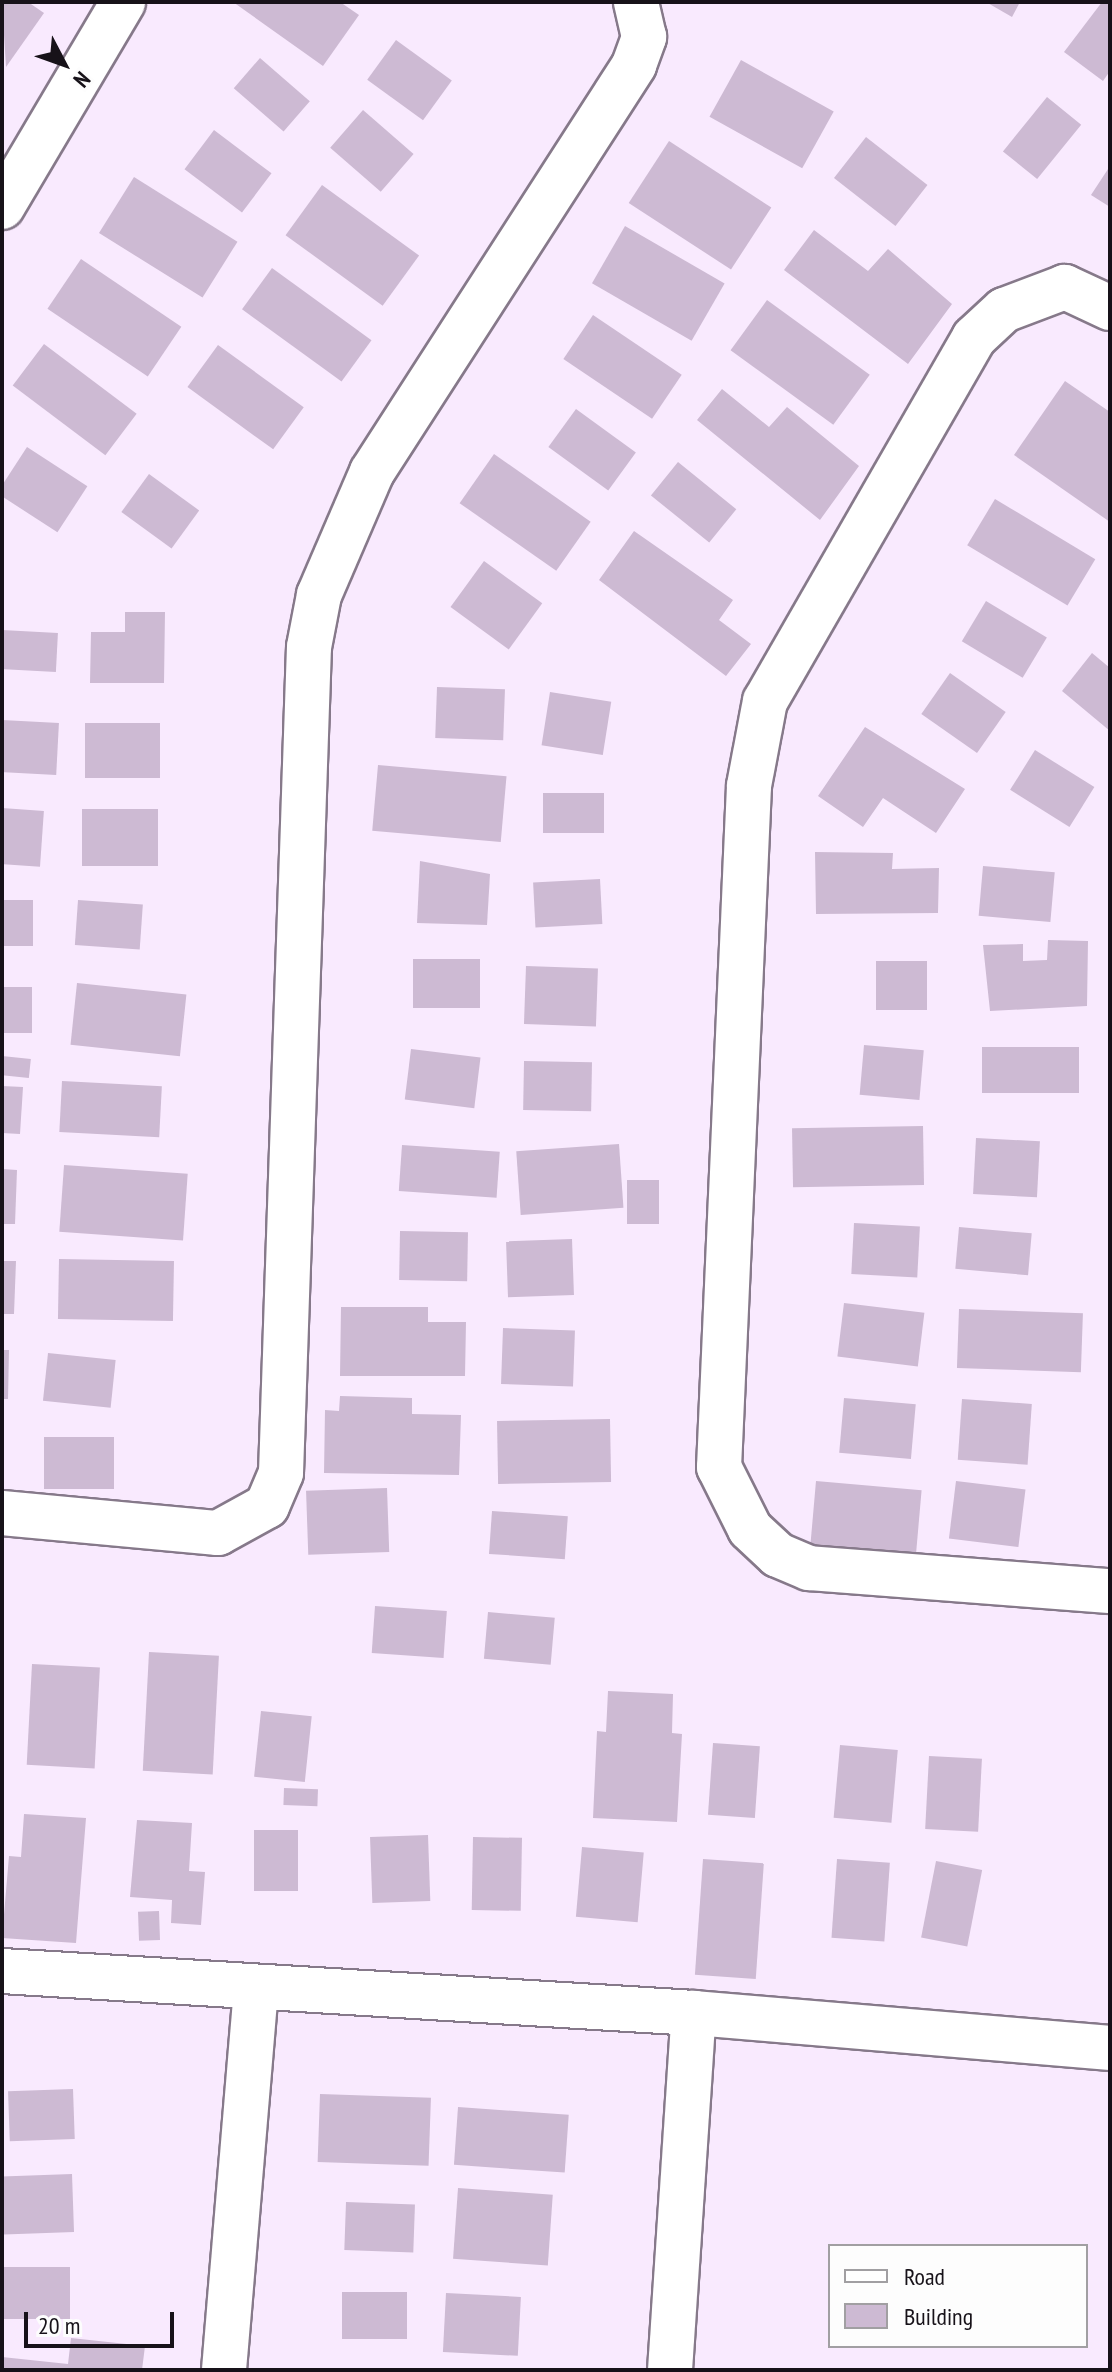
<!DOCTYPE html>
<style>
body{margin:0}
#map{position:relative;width:1112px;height:2372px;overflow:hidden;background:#f9eafe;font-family:"PT Sans Narrow",sans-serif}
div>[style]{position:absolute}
.building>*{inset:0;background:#cdbad3;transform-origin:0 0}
.roads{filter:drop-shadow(2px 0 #86798a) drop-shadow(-2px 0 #86798a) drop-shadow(0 2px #86798a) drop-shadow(0 -2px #86798a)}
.street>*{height:44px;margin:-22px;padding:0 22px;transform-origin:22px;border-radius:22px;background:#fff}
span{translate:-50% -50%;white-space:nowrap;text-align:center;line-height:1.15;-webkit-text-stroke:6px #fdfdfd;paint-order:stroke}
.frame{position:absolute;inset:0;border:4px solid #171219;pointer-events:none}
.legend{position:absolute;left:828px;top:2244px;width:260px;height:104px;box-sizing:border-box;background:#fdfdfd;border:2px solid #a19fa2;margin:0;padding:10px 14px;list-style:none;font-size:24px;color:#171219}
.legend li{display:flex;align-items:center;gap:16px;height:40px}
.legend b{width:40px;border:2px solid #a19fa2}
.north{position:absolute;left:24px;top:24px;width:80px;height:80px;-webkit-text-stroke:6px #fdfdfd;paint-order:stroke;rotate:131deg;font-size:22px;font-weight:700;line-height:32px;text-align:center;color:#171219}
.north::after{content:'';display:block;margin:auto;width:28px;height:36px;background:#171219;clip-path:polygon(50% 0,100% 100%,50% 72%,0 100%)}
.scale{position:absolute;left:24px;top:2312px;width:150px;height:36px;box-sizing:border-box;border:4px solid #171219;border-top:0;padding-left:10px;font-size:24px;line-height:28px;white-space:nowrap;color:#171219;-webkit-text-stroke:6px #fdfdfd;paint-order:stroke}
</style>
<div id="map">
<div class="building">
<div style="clip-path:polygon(2px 2px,28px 2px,44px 13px,6px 67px)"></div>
<div style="clip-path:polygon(233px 2px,340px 2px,359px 15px,323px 66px)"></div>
<div style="clip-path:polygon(986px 2px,1020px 2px,1012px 17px)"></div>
<div style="clip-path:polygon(1102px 2px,1110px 2px,1110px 71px,1103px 81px,1064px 52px)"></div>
<div style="left:396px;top:40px;width:69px;height:49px;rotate:36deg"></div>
<div style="left:260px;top:58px;width:66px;height:40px;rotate:41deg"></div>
<div style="left:741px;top:60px;width:106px;height:65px;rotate:29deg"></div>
<div style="left:1047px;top:97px;width:44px;height:70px;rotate:39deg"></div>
<div style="left:363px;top:110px;width:67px;height:50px;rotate:41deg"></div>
<div style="left:214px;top:130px;width:72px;height:49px;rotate:37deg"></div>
<div style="left:866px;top:137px;width:78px;height:52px;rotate:38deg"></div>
<div style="left:669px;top:141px;width:122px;height:74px;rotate:33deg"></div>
<div style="clip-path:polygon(1110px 166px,1110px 207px,1091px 195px)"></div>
<div style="left:134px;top:177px;width:122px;height:66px;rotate:32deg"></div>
<div style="left:322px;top:185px;width:120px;height:62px;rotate:36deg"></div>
<div style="left:625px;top:226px;width:115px;height:66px;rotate:30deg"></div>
<div style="clip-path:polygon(814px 230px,868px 271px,888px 249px,952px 304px,908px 364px,784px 270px)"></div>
<div style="left:81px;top:259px;width:121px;height:60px;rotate:34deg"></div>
<div style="left:272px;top:268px;width:123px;height:51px;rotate:36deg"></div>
<div style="left:767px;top:300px;width:127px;height:62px;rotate:36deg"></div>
<div style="left:593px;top:315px;width:107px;height:53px;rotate:34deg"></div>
<div style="left:44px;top:344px;width:116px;height:52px;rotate:37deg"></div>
<div style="left:218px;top:345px;width:106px;height:52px;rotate:36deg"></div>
<div style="clip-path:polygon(1065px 381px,1110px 412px,1110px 522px,1014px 455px)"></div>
<div style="clip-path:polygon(722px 389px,769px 427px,787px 407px,859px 466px,820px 520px,697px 420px)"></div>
<div style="left:576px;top:409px;width:74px;height:47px;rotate:36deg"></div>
<div style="left:27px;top:447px;width:72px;height:55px;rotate:33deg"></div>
<div style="left:494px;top:454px;width:118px;height:60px;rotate:35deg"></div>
<div style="left:678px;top:462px;width:75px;height:43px;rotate:39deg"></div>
<div style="left:149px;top:474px;width:62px;height:47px;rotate:36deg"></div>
<div style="left:995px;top:499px;width:117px;height:54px;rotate:31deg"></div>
<div style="clip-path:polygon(634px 531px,733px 600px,719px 620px,751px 644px,726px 676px,599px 580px)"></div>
<div style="left:484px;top:561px;width:72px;height:57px;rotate:36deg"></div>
<div style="left:986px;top:601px;width:71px;height:47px;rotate:31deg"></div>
<div style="clip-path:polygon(125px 612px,165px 612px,164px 683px,90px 683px,91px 632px,125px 632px)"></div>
<div style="left:2px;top:630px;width:56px;height:39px;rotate:3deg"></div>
<div style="clip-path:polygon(1092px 653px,1110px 668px,1110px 731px,1062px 691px)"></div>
<div style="left:950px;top:673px;width:68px;height:50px;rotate:35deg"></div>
<div style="left:437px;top:687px;width:68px;height:51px;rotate:2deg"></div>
<div style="left:550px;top:692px;width:62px;height:54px;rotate:9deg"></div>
<div style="left:2px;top:720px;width:57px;height:52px;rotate:3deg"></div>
<div style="left:85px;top:723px;width:75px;height:55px"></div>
<div style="clip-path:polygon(865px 727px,965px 789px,936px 833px,883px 798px,863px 827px,818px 796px)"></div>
<div style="left:1035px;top:750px;width:70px;height:47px;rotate:32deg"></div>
<div style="left:378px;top:765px;width:129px;height:66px;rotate:5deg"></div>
<div style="left:543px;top:793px;width:61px;height:40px"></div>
<div style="left:2px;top:808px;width:42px;height:56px;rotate:4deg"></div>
<div style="left:82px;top:809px;width:76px;height:57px"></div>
<div style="clip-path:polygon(815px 852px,893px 853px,892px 869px,939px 868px,938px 913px,816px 914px)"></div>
<div style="clip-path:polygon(420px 861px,490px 874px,487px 925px,417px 923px)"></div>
<div style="left:983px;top:866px;width:72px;height:50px;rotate:5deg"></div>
<div style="left:600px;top:879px;width:45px;height:67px;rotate:87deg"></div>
<div style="left:2px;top:900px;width:31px;height:46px"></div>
<div style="left:78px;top:900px;width:65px;height:45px;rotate:4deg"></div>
<div style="clip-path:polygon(1048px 940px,1088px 941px,1087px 1006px,990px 1011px,983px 945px,1023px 944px,1023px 961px,1047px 960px)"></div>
<div style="left:413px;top:959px;width:67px;height:49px"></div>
<div style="left:876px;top:961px;width:51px;height:49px"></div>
<div style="left:526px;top:966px;width:72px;height:58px;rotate:2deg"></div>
<div style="left:77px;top:983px;width:110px;height:62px;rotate:6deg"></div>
<div style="left:2px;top:987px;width:30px;height:46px"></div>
<div style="left:864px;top:1045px;width:60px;height:50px;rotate:5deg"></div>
<div style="left:1079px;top:1047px;width:46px;height:97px;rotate:90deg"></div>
<div style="left:411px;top:1049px;width:70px;height:51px;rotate:7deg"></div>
<div style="left:2px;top:1056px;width:29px;height:19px;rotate:6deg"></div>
<div style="left:524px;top:1061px;width:68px;height:49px;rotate:1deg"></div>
<div style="left:62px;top:1081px;width:100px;height:51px;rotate:3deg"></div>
<div style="clip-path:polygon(2px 1086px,23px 1087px,20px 1134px,2px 1133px)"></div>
<div style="left:923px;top:1126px;width:59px;height:131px;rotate:89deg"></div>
<div style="left:976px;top:1138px;width:64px;height:56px;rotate:3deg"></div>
<div style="left:619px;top:1144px;width:64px;height:103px;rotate:86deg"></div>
<div style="left:402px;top:1145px;width:98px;height:46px;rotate:4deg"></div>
<div style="left:64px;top:1165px;width:124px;height:67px;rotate:4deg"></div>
<div style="clip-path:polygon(2px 1169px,17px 1170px,15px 1224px,2px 1224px)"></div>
<div style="left:627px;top:1180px;width:32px;height:44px"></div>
<div style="left:854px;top:1223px;width:66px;height:51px;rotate:3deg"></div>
<div style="left:959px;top:1227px;width:73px;height:42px;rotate:5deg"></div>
<div style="left:400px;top:1231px;width:68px;height:49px;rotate:1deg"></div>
<div style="left:572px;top:1239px;width:56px;height:66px;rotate:88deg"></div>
<div style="left:59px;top:1259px;width:115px;height:60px;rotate:1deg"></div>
<div style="clip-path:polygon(2px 1261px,16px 1261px,14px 1314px,2px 1314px)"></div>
<div style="left:844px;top:1303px;width:81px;height:54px;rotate:7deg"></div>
<div style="clip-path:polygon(341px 1307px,428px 1307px,428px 1322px,466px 1322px,465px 1376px,340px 1376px)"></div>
<div style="left:959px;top:1309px;width:124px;height:59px;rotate:2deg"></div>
<div style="left:503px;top:1328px;width:72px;height:56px;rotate:2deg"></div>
<div style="clip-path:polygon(2px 1350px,9px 1350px,8px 1399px,2px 1399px)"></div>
<div style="left:48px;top:1353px;width:68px;height:48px;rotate:6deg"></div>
<div style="clip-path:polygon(340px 1396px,412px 1398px,412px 1414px,461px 1415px,459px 1475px,324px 1473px,325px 1410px,339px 1411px)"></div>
<div style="left:844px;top:1398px;width:72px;height:55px;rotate:5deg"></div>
<div style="left:962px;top:1399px;width:70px;height:61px;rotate:4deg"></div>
<div style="left:610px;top:1419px;width:63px;height:113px;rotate:89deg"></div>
<div style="left:44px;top:1437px;width:70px;height:52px"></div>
<div style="left:816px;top:1481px;width:106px;height:66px;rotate:5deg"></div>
<div style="left:956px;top:1481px;width:70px;height:58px;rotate:7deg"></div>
<div style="left:387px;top:1488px;width:64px;height:81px;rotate:88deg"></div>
<div style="left:492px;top:1511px;width:76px;height:43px;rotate:4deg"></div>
<div style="left:375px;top:1606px;width:72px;height:47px;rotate:4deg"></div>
<div style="left:488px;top:1612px;width:67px;height:47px;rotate:5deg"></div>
<div style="left:149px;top:1652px;width:70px;height:119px;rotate:3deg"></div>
<div style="left:32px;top:1664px;width:68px;height:101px;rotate:3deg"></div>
<div style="clip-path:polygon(608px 1691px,673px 1694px,672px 1733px,682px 1734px,677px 1822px,593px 1818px,597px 1731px,606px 1732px)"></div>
<div style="left:261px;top:1711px;width:51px;height:66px;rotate:6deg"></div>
<div style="left:713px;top:1743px;width:47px;height:72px;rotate:4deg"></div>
<div style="left:840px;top:1745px;width:58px;height:73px;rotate:5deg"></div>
<div style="left:929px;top:1756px;width:53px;height:73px;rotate:3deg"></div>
<div style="left:284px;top:1788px;width:34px;height:17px;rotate:2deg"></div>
<div style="clip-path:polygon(24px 1814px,86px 1818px,76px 1943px,2px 1938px,9px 1856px,21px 1857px)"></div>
<div style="clip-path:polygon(137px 1820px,192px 1823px,189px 1871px,205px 1872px,201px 1925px,171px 1923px,172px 1900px,130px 1897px)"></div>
<div style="left:254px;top:1830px;width:44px;height:61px"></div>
<div style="left:428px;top:1835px;width:66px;height:58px;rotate:88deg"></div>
<div style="left:473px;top:1837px;width:49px;height:73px;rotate:1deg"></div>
<div style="left:582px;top:1847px;width:62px;height:70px;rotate:5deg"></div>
<div style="left:703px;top:1859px;width:61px;height:116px;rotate:4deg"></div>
<div style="left:837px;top:1859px;width:53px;height:79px;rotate:4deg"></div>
<div style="left:936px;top:1861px;width:47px;height:78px;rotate:11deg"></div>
<div style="left:159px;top:1911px;width:29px;height:21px;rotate:88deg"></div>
<div style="left:73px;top:2089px;width:50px;height:65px;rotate:88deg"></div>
<div style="left:320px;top:2094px;width:111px;height:68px;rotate:2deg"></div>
<div style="left:458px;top:2107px;width:111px;height:58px;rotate:4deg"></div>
<div style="left:72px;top:2174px;width:58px;height:70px;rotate:88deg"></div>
<div style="left:458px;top:2188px;width:95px;height:71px;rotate:4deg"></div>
<div style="left:346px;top:2202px;width:69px;height:48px;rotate:2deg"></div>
<div style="left:2px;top:2267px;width:68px;height:52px"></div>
<div style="left:342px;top:2292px;width:65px;height:47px"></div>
<div style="left:446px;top:2293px;width:75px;height:59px;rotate:3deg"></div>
<div style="clip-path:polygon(71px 2338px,145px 2346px,142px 2370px,2px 2370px,2px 2357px,68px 2364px)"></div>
</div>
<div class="roads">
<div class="street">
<div style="left:2px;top:207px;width:238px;rotate:-59.4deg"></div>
<div style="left:1110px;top:308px;width:50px;rotate:-155deg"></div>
<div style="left:1065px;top:287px;width:65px;rotate:159.3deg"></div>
<div style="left:1004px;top:310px;width:41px;rotate:137deg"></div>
<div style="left:974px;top:338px;width:419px;rotate:119.9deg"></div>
<div style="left:765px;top:701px;width:86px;rotate:100.7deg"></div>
<div style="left:749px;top:786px;width:682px;rotate:92.52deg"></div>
<div style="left:719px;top:1467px;width:69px;rotate:63.4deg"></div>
<div style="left:750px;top:1529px;width:38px;rotate:43deg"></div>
<div style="left:778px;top:1555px;width:34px;rotate:23deg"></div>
<div style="left:809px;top:1568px;width:302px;rotate:4.4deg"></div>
<div style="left:2px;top:1513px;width:217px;rotate:5.3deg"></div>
<div style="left:218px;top:1533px;width:56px;rotate:-28.9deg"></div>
<div style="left:267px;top:1506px;width:36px;rotate:-67deg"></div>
<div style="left:281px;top:1473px;width:826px;rotate:-88.06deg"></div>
<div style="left:309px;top:647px;width:53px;rotate:-79.1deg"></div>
<div style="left:319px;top:595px;width:134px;rotate:-66.7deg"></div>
<div style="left:372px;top:472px;width:484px;rotate:-57.2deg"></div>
<div style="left:634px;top:65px;width:30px;rotate:-70deg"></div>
<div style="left:644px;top:37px;width:36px;rotate:-103deg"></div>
<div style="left:2px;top:1971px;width:693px;rotate:3.47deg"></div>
<div style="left:694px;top:2013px;width:417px;rotate:4.8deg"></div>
<div style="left:224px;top:2370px;width:384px;rotate:-85.2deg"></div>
<div style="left:670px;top:2370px;width:358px;rotate:-86.2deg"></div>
</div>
</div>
<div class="frame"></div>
<ul class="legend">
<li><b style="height:10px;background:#fff"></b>Road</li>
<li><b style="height:22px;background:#cdbad3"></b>Building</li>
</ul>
<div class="north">N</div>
<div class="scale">20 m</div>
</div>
